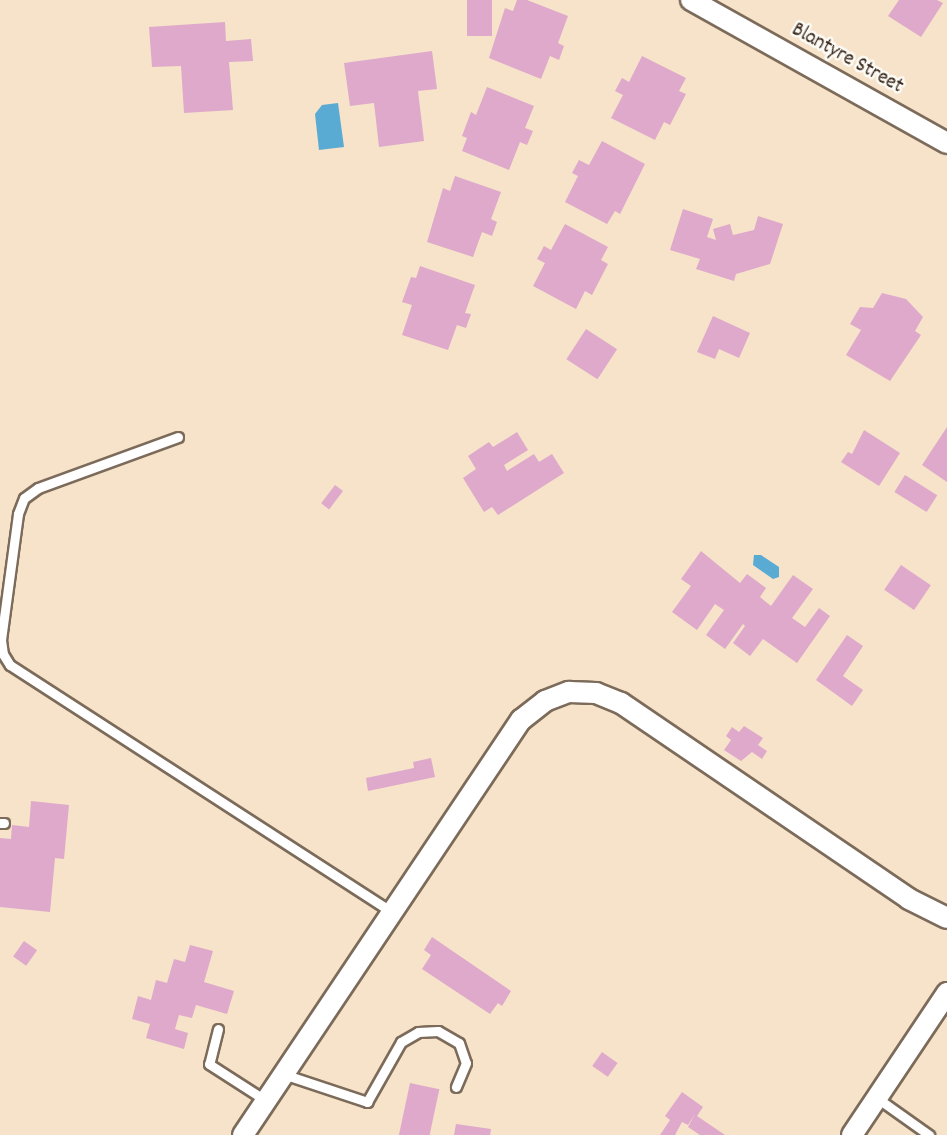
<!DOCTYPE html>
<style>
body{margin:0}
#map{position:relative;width:947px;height:1135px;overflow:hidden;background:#f6e3c9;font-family:Dekko,sans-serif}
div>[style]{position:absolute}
.water>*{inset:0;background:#59abd4}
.building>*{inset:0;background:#dea9cb;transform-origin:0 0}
.roads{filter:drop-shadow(2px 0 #7c6b5a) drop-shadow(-2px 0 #7c6b5a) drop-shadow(0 2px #7c6b5a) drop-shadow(0 -2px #7c6b5a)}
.lane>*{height:9px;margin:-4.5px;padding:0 4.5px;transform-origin:4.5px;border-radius:4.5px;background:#fff}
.street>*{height:20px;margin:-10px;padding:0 10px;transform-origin:10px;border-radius:10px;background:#fff}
span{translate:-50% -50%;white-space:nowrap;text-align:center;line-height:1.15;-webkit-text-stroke:5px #fdfcf7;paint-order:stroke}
.street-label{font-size:21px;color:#3b2a1e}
</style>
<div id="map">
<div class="water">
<div style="clip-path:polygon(338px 103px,344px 147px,319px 150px,315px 114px,322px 105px)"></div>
<div style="clip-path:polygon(754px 555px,761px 555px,779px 567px,779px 577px,773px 579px,753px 565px)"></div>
</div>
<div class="building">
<div style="left:467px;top:0;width:25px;height:36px"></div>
<div style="clip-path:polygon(517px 0,527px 0,568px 16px,558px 43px,564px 46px,559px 60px,550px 56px,541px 79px,489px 58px,505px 8px,513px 11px)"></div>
<div style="clip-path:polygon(899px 0,937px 0,943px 3px,921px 37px,888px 16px)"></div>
<div style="clip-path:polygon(225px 22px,226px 41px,251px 39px,253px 61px,229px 62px,233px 110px,184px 113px,181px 66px,152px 67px,149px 27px)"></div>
<div style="clip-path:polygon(432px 51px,437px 89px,418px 91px,424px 141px,379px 147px,374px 103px,350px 106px,344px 63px)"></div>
<div style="clip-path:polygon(642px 56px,686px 78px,679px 91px,686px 94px,670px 125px,664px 122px,655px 140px,611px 118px,623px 95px,615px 91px,622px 78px,629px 82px)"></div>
<div style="clip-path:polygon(487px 87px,534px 106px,525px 128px,533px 131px,527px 145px,520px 142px,509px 170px,462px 151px,467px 138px,462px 136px,471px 112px,476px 115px)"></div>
<div style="clip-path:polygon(602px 141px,645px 164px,620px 214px,615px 211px,607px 224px,565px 202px,578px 176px,572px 173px,579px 160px,589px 165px)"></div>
<div style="clip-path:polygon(455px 176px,501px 192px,491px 219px,497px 222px,492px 236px,482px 232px,473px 257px,427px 242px,443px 188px,450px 191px)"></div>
<div style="clip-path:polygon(683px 209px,713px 219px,707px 237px,716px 240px,713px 229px,730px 224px,733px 235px,754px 230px,758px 216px,783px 224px,770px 264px,736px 274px,734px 281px,696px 269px,700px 259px,670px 250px)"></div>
<div style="clip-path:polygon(565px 224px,608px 247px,601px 260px,608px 264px,592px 295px,585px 291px,576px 309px,533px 286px,545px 263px,537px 259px,544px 246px,551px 250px)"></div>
<div style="clip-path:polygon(420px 266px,475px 285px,465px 313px,471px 314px,466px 328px,457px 325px,448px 350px,402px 335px,412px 305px,402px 302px,411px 277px,416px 278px)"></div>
<div style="clip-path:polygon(882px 293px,906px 299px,923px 317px,915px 331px,921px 335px,890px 381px,846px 355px,861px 330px,850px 324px,860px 307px,873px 308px)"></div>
<div style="clip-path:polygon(713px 316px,750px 333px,739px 358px,719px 349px,715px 359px,697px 352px)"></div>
<div style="left:586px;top:329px;width:37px;height:36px;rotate:33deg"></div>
<div style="clip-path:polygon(947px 427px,947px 482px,922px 465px)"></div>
<div style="clip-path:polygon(864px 430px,900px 453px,879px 486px,841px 462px,848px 452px,852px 454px)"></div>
<div style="clip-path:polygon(517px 432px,528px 450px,504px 465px,507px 471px,534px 454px,539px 462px,552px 454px,564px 473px,498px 515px,492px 507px,484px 512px,463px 478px,476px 469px,468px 456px,489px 442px,493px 447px)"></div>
<div style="left:905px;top:475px;width:38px;height:20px;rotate:32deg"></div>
<div style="left:335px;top:485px;width:10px;height:23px;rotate:37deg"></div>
<div style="clip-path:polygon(701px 551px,740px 583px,747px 574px,766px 588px,760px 597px,771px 606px,793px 575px,813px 589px,792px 618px,805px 627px,819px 608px,830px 616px,797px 663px,763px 639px,750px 656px,733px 643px,745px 626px,743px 624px,725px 649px,706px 635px,724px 610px,715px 604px,697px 630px,672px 612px,691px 586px,681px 579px)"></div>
<div style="left:901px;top:565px;width:36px;height:30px;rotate:34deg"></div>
<div style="clip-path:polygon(847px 635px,863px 646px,843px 676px,863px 690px,852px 706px,816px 680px)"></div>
<div style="clip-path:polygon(744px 726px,763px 738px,758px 745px,767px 751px,762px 759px,752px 752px,741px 761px,724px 750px,731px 740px,726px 736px,732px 727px,739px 732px)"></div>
<div style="clip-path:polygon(431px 758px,435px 777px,368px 791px,366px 778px,414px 768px,413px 762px)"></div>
<div style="clip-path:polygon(31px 801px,69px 805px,64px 859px,55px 858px,50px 912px,0 907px,0 838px,11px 839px,12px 825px,29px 827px)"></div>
<div style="clip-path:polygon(432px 937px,511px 991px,502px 1006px,498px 1003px,490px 1014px,422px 969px,431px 955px,424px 950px)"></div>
<div style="left:24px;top:941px;width:16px;height:19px;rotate:35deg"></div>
<div style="clip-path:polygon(190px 945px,213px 951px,204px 982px,234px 991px,227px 1014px,196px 1005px,192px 1018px,179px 1015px,175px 1029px,188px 1033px,184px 1049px,146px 1038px,150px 1024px,132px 1019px,138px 996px,151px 1000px,156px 980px,167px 983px,174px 959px,185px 962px)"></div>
<div style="left:602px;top:1052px;width:19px;height:17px;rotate:35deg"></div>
<div style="left:410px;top:1083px;width:30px;height:53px;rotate:12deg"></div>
<div style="clip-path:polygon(682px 1092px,703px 1107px,697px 1116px,725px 1135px,700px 1135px,688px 1127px,695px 1114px,688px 1125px,682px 1122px,675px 1135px,660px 1135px,670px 1120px,665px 1116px)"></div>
<div style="clip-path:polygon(456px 1124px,491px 1129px,490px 1135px,454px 1135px)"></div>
</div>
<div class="roads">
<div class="lane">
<div style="left:178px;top:437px;width:149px;rotate:160deg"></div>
<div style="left:38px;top:488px;width:17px;rotate:144deg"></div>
<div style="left:24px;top:498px;width:17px;rotate:111deg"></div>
<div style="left:18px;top:514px;width:127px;rotate:97.7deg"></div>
<div style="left:1px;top:640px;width:14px;rotate:82deg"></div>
<div style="left:3px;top:654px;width:13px;rotate:58deg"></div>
<div style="left:10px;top:665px;width:455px;rotate:32.9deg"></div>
<div style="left:0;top:823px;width:4px"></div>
<div style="left:218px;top:1029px;width:36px;rotate:104deg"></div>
<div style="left:209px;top:1064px;width:67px;rotate:32.7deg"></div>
<div style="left:283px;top:1074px;width:89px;rotate:18.4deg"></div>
<div style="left:367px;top:1102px;width:69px;rotate:-60.5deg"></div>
<div style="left:401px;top:1042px;width:20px;rotate:-30deg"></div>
<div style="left:418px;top:1032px;width:20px;rotate:-3deg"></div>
<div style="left:438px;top:1031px;width:24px;rotate:30deg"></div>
<div style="left:459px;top:1043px;width:21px;rotate:71deg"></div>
<div style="left:466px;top:1063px;width:26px;rotate:113deg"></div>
<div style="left:877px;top:1098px;width:64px;rotate:35.4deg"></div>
</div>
<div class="street">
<div style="left:691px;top:0;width:293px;rotate:29.2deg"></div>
<div style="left:243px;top:1135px;width:500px;rotate:-56.2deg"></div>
<div style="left:521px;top:720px;width:31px;rotate:-38deg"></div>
<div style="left:545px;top:701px;width:26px;rotate:-21deg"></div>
<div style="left:569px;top:692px;width:27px;rotate:2deg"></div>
<div style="left:596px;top:693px;width:27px;rotate:22deg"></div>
<div style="left:621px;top:703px;width:348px;rotate:34.2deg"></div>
<div style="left:909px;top:899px;width:42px;rotate:26.6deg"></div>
<div style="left:852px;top:1135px;width:171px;rotate:-56.2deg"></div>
</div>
</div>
<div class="street-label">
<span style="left:847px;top:59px;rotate:29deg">Blantyre Street</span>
</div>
</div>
